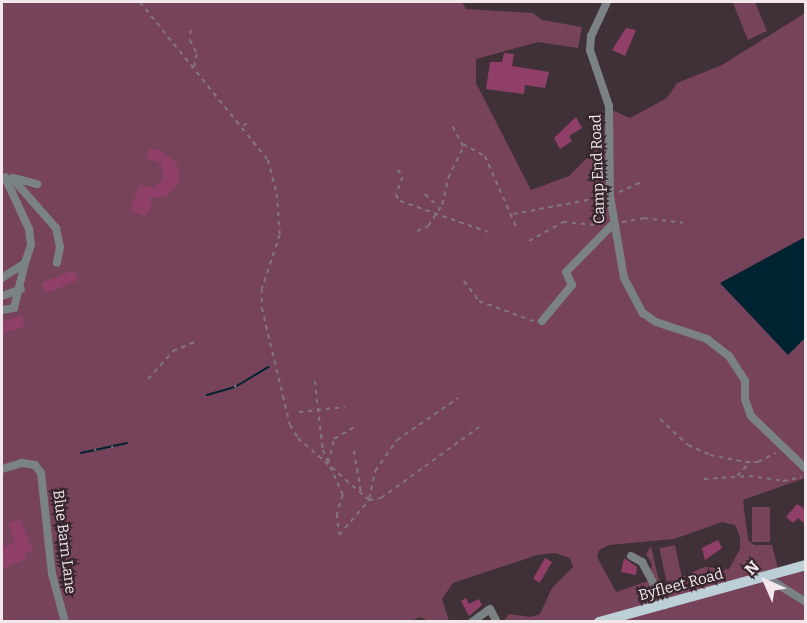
<!DOCTYPE html>
<style>
body{margin:0}
#map{position:relative;width:807px;height:623px;overflow:hidden;background:#403037;font-family:Bitter,serif}
div>[style]{position:absolute}
.green>*{inset:0;background:#77435b;transform-origin:0 0}
.water>*{inset:0;background:#002331}
.stream>*{height:2px;margin:-1px;padding:0 1px;transform-origin:1px;border-radius:1px;background:#002331}
.building>*{inset:0;background:#904068;transform-origin:0 0}
.path>*{height:1.5px;margin-top:-0.75px;transform-origin:0;background:repeating-linear-gradient(90deg,#83757b 0 4.5px,transparent 0 9px)}
.minor>*{height:8px;margin:-4px;padding:0 4px;transform-origin:4px;border-radius:4px;background:#7a8286}
.major>*{height:10px;margin:-5px;padding:0 5px;transform-origin:5px;border-radius:5px;background:#bdcfd7}
span{translate:-50% -50%;white-space:nowrap;text-align:center;line-height:1.15;-webkit-text-stroke:4.5px #36262d;paint-order:stroke}
.street-label{font-size:15px;color:#f2e7eb}
.frame{position:absolute;inset:0;border:3px solid #f2e7eb;pointer-events:none}
.north{position:absolute;left:735px;top:551px;width:60px;height:60px;-webkit-text-stroke:4px #36262d;paint-order:stroke;rotate:315deg;font-size:16px;font-weight:700;line-height:24px;text-align:center;color:#f2e7eb}
.north::after{content:'';display:block;margin:auto;width:21px;height:27px;background:#f2e7eb;clip-path:polygon(50% 0,100% 100%,50% 72%,0 100%)}
</style>
<div id="map">
<div class="green">
<div style="clip-path:polygon(evenodd,2px 2px,462px 2px,466px 9px,533px 13px,542px 20px,582px 27px,578px 48px,538px 42px,476px 59px,476px 83px,531px 190px,569px 176px,604px 141px,605px 107px,630px 118px,667px 98px,677px 83px,722px 65px,805px 13px,805px 478px,743px 500px,748px 540px,754px 545px,772px 545px,779px 573px,805px 565px,805px 621px,504px 621px,509px 614px,531px 617px,540px 614px,552px 588px,573px 567px,570px 558px,555px 553px,537px 555px,453px 583px,442px 599px,449px 621px,428px 621px,421px 617px,406px 622px,2px 621px,2px 2px,722px 522px,735px 525px,740px 537px,740px 549px,729px 569px,704px 567px,664px 585px,658px 577px,651px 546px,646px 554px,652px 564px,648px 581px,616px 592px,597px 557px,599px 550px,609px 545px,674px 539px,722px 522px)"></div>
<div style="clip-path:polygon(755px 2px,767px 31px,748px 40px,733px 3px)"></div>
<div style="left:770px;top:507px;width:35px;height:18px;rotate:90deg"></div>
<div style="left:675px;top:545px;width:34px;height:16px;rotate:78deg"></div>
</div>
<div class="water">
<div style="clip-path:polygon(805px 237px,805px 338px,788px 355px,720px 283px)"></div>
</div>
<div class="stream">
<div style="left:207px;top:395px;width:29px;rotate:-16deg"></div>
<div style="left:235px;top:387px;width:39px;rotate:-31deg"></div>
<div style="left:81px;top:453px;width:47px;rotate:-12.3deg"></div>
</div>
<div class="building">
<div style="clip-path:polygon(626px 28px,636px 30px,625px 56px,612px 50px)"></div>
<div style="clip-path:polygon(504px 53px,514px 54px,512px 66px,549px 72px,545px 88px,525px 85px,524px 94px,486px 89px,490px 62px,502px 62px)"></div>
<div style="clip-path:polygon(576px 117px,582px 128px,569px 136px,572px 141px,560px 149px,554px 138px)"></div>
<div style="clip-path:polygon(156px 149px,176px 162px,180px 180px,166px 197px,150px 198px,152px 207px,144px 216px,130px 210px,140px 185px,153px 188px,163px 180px,161px 163px,146px 158px,149px 150px)"></div>
<div style="left:74px;top:270px;width:11px;height:35px;rotate:68deg"></div>
<div style="clip-path:polygon(22px 315px,24px 326px,2px 334px,2px 322px)"></div>
<div style="clip-path:polygon(797px 504px,806px 510px,806px 525px,798px 518px,793px 523px,786px 517px)"></div>
<div style="clip-path:polygon(20px 518px,33px 551px,24px 554px,26px 559px,2px 569px,2px 548px,15px 542px,8px 523px)"></div>
<div style="clip-path:polygon(718px 540px,722px 548px,705px 560px,702px 548px)"></div>
<div style="left:545px;top:558px;width:8px;height:24px;rotate:30deg"></div>
<div style="clip-path:polygon(624px 558px,637px 567px,636px 575px,621px 572px)"></div>
<div style="clip-path:polygon(466px 598px,469px 604px,479px 599px,482px 605px,469px 616px,461px 601px)"></div>
</div>
<div class="path">
<div style="left:140px;top:2px;width:203px;rotate:51deg"></div>
<div style="left:268px;top:160px;width:35px;rotate:75deg"></div>
<div style="left:277px;top:194px;width:41px;rotate:85.8deg"></div>
<div style="left:280px;top:235px;width:57px;rotate:108.4deg"></div>
<div style="left:262px;top:289px;width:19px;rotate:90deg"></div>
<div style="left:262px;top:308px;width:120px;rotate:76.5deg"></div>
<div style="left:290px;top:425px;width:15px;rotate:58deg"></div>
<div style="left:298px;top:438px;width:94px;rotate:41.1deg"></div>
<div style="left:191px;top:30px;width:10px;rotate:96deg"></div>
<div style="left:190px;top:40px;width:16px;rotate:63deg"></div>
<div style="left:197px;top:54px;width:14px;rotate:102deg"></div>
<div style="left:243px;top:126px;width:9px;rotate:-36deg"></div>
<div style="left:463px;top:144px;width:25px;rotate:29deg"></div>
<div style="left:485px;top:156px;width:77px;rotate:66.1deg"></div>
<div style="left:398px;top:170px;width:9px;rotate:54deg"></div>
<div style="left:403px;top:177px;width:19px;rotate:111deg"></div>
<div style="left:396px;top:195px;width:7px;rotate:56deg"></div>
<div style="left:400px;top:201px;width:93px;rotate:19.4deg"></div>
<div style="left:619px;top:192px;width:27px;rotate:-24deg"></div>
<div style="left:425px;top:194px;width:19px;rotate:43deg"></div>
<div style="left:513px;top:214px;width:92px;rotate:-10.7deg"></div>
<div style="left:622px;top:222px;width:22px;rotate:-10deg"></div>
<div style="left:644px;top:218px;width:39px;rotate:7deg"></div>
<div style="left:417px;top:231px;width:12px;rotate:-24deg"></div>
<div style="left:428px;top:226px;width:25px;rotate:-56deg"></div>
<div style="left:442px;top:205px;width:28px;rotate:-77deg"></div>
<div style="left:448px;top:178px;width:34px;rotate:-64deg"></div>
<div style="left:463px;top:147px;width:27px;rotate:-118deg"></div>
<div style="left:529px;top:241px;width:39px;rotate:-29deg"></div>
<div style="left:563px;top:222px;width:37px;rotate:5deg"></div>
<div style="left:464px;top:281px;width:25px;rotate:53deg"></div>
<div style="left:479px;top:301px;width:58px;rotate:20.3deg"></div>
<div style="left:148px;top:379px;width:38px;rotate:-48deg"></div>
<div style="left:173px;top:351px;width:25px;rotate:-23deg"></div>
<div style="left:315px;top:381px;width:69px;rotate:83.4deg"></div>
<div style="left:323px;top:450px;width:49px;rotate:66deg"></div>
<div style="left:343px;top:495px;width:20px;rotate:108deg"></div>
<div style="left:337px;top:514px;width:20px;rotate:84deg"></div>
<div style="left:235px;top:385px;width:3px;rotate:72deg"></div>
<div style="left:299px;top:412px;width:46px;rotate:-6.2deg"></div>
<div style="left:660px;top:419px;width:38px;rotate:43deg"></div>
<div style="left:688px;top:445px;width:24px;rotate:24deg"></div>
<div style="left:710px;top:455px;width:36px;rotate:11deg"></div>
<div style="left:745px;top:462px;width:13px"></div>
<div style="left:758px;top:462px;width:20px;rotate:-27deg"></div>
<div style="left:112px;top:446px;width:2px;rotate:63deg"></div>
<div style="left:95px;top:449px;width:2px;rotate:63deg"></div>
<div style="left:354px;top:451px;width:41px;rotate:80.1deg"></div>
<div style="left:328px;top:463px;width:25px;rotate:-76deg"></div>
<div style="left:334px;top:439px;width:24px;rotate:-30deg"></div>
<div style="left:737px;top:476px;width:19px;rotate:-47deg"></div>
<div style="left:704px;top:479px;width:45px;rotate:-3.8deg"></div>
<div style="left:749px;top:476px;width:34px;rotate:8deg"></div>
<div style="left:783px;top:481px;width:19px;rotate:-12deg"></div>
<div style="left:369px;top:499px;width:29px;rotate:-78deg"></div>
<div style="left:375px;top:471px;width:38px;rotate:-55deg"></div>
<div style="left:397px;top:440px;width:74px;rotate:-34.5deg"></div>
<div style="left:339px;top:535px;width:46px;rotate:-49.4deg"></div>
<div style="left:369px;top:500px;width:12px;rotate:-9deg"></div>
<div style="left:381px;top:498px;width:121px;rotate:-35.9deg"></div>
</div>
<div class="minor">
<div style="left:607px;top:2px;width:38px;rotate:115deg"></div>
<div style="left:591px;top:36px;width:14px;rotate:94deg"></div>
<div style="left:590px;top:50px;width:59px;rotate:71.3deg"></div>
<div style="left:609px;top:106px;width:90px;rotate:89.4deg"></div>
<div style="left:610px;top:196px;width:83px;rotate:80.3deg"></div>
<div style="left:624px;top:278px;width:40px;rotate:62deg"></div>
<div style="left:643px;top:313px;width:16px;rotate:35deg"></div>
<div style="left:656px;top:322px;width:54px;rotate:18.4deg"></div>
<div style="left:707px;top:339px;width:28px;rotate:38deg"></div>
<div style="left:729px;top:356px;width:30px;rotate:57deg"></div>
<div style="left:745px;top:381px;width:18px;rotate:90deg"></div>
<div style="left:745px;top:399px;width:18px;rotate:71deg"></div>
<div style="left:751px;top:416px;width:76px;rotate:43.9deg"></div>
<div style="left:12px;top:178px;width:67px;rotate:48.7deg"></div>
<div style="left:56px;top:228px;width:19px;rotate:78deg"></div>
<div style="left:60px;top:247px;width:16px;rotate:101deg"></div>
<div style="left:14px;top:178px;width:24px;rotate:15deg"></div>
<div style="left:2px;top:278px;width:27px;rotate:-33deg"></div>
<div style="left:25px;top:263px;width:19px;rotate:-72deg"></div>
<div style="left:31px;top:245px;width:16px;rotate:-97deg"></div>
<div style="left:29px;top:229px;width:57px;rotate:-114.8deg"></div>
<div style="left:2px;top:296px;width:20px;rotate:-20deg"></div>
<div style="left:2px;top:310px;width:12px;rotate:-9deg"></div>
<div style="left:14px;top:308px;width:46px;rotate:-76.3deg"></div>
<div style="left:542px;top:321px;width:47px;rotate:-50.2deg"></div>
<div style="left:572px;top:285px;width:14px;rotate:-115deg"></div>
<div style="left:566px;top:272px;width:67px;rotate:-45.6deg"></div>
<div style="left:2px;top:469px;width:21px;rotate:-17deg"></div>
<div style="left:22px;top:463px;width:13px;rotate:9deg"></div>
<div style="left:35px;top:465px;width:10px;rotate:53deg"></div>
<div style="left:41px;top:473px;width:102px;rotate:83.8deg"></div>
<div style="left:52px;top:574px;width:50px;rotate:74.8deg"></div>
<div style="left:631px;top:556px;width:13px;rotate:29deg"></div>
<div style="left:642px;top:562px;width:49px;rotate:61.9deg"></div>
<div style="left:766px;top:577px;width:47px;rotate:32deg"></div>
<div style="left:472px;top:622px;width:22px;rotate:-36deg"></div>
<div style="left:490px;top:609px;width:15px;rotate:62deg"></div>
</div>
<div class="major">
<div style="left:599px;top:622px;width:215px;rotate:-15.4deg"></div>
</div>
<div class="street-label">
<span style="left:598px;top:169px;rotate:-92deg">Camp End Road</span>
<span style="left:64px;top:542px;rotate:83deg">Blue Barn Lane</span>
<span style="left:681px;top:585px;rotate:-15deg">Byfleet Road</span>
</div>
<div class="frame"></div>
<div class="north">N</div>
</div>
